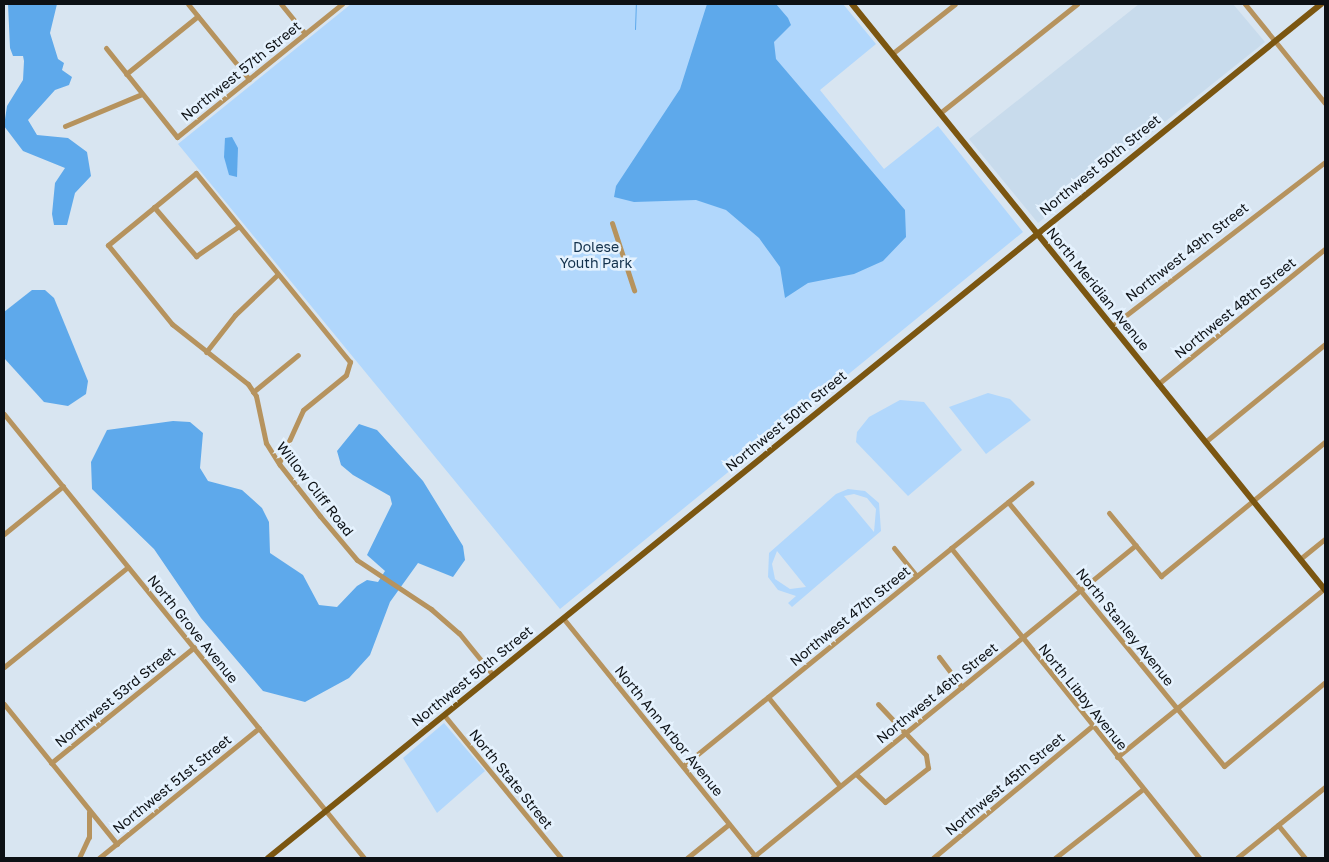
<!DOCTYPE html>
<style>
body{margin:0}
#map{position:relative;width:1329px;height:862px;overflow:hidden;background:#d8e5f1;font-family:"Golos Text",sans-serif}
div>[style]{position:absolute}
.built>*{inset:0;background:#c8dbec}
.green>*{inset:0;background:#b1d7fc}
.water>*{inset:0;background:#5ea9eb}
.stream>*{height:1px;margin:-0.5px;padding:0 0.5px;transform-origin:0.5px;border-radius:0.5px;background:#5ea9eb}
.minor>*{height:5px;margin:-2.5px;padding:0 2.5px;transform-origin:2.5px;border-radius:2.5px;background:#b6935e}
.major>*{height:6px;margin:-3px;padding:0 3px;transform-origin:3px;border-radius:3px;background:#7b5611}
span{translate:-50% -50%;white-space:nowrap;text-align:center;line-height:1.15;-webkit-text-stroke:5px #e5f2fe;paint-order:stroke}
.street-label{font-size:14px;color:#0d1115}
.park-label{font-size:14px;color:#12314c}
.frame{position:absolute;inset:0;border:5px solid #0d1115;pointer-events:none}
</style>
<div id="map">
<div class="built">
<div style="clip-path:polygon(1139px 4px,1233px 4px,1265px 42px,1038px 223px,969px 139px)"></div>
</div>
<div class="green">
<div style="clip-path:polygon(351px 4px,843px 4px,876px 44px,820px 90px,884px 169px,938px 126px,1023px 232px,560px 609px,178px 144px)"></div>
<div style="clip-path:polygon(988px 393px,1010px 399px,1031px 420px,986px 454px,949px 407px)"></div>
<div style="clip-path:polygon(900px 400px,924px 402px,962px 450px,908px 496px,856px 442px,857px 432px,869px 417px)"></div>
<div style="clip-path:polygon(evenodd,848px 489px,865px 491px,879px 503px,881px 531px,792px 607px,788px 603px,796px 596px,778px 590px,768px 577px,769px 553px,836px 494px,848px 489px,854px 494px,867px 498px,876px 509px,874px 532px,844px 496px,854px 494px,848px 489px,777px 551px,806px 587px,790px 589px,775px 579px,772px 564px,777px 551px)"></div>
<div style="clip-path:polygon(444px 723px,485px 771px,437px 813px,403px 758px)"></div>
</div>
<div class="water">
<div style="clip-path:polygon(8px 4px,57px 4px,50px 33px,58px 59px,64px 63px,62px 70px,72px 77px,69px 85px,55px 90px,28px 120px,37px 135px,68px 138px,87px 152px,91px 176px,75px 193px,67px 225px,54px 225px,52px 214px,55px 183px,65px 168px,23px 151px,4px 126px,7px 106px,23px 80px,24px 61px,23px 56px,13px 56px,10px 48px)"></div>
<div style="clip-path:polygon(707px 4px,776px 4px,788px 18px,791px 25px,774px 42px,776px 59px,905px 210px,906px 237px,883px 261px,854px 274px,808px 283px,785px 298px,780px 267px,759px 238px,726px 210px,696px 200px,634px 202px,614px 197px,616px 186px,680px 89px)"></div>
<div style="clip-path:polygon(232px 137px,238px 148px,237px 177px,229px 175px,224px 157px,225px 138px)"></div>
<div style="clip-path:polygon(32px 290px,45px 290px,54px 298px,88px 381px,86px 394px,68px 406px,44px 402px,4px 358px,4px 312px)"></div>
<div style="clip-path:polygon(173px 421px,190px 422px,203px 433px,200px 468px,208px 481px,242px 490px,262px 508px,269px 522px,270px 553px,303px 575px,319px 605px,337px 607px,357px 586px,367px 580px,378px 582px,385px 571px,367px 555px,392px 504px,390px 496px,353px 475px,341px 465px,337px 451px,359px 424px,377px 430px,423px 481px,463px 546px,465px 560px,453px 577px,418px 563px,390px 602px,370px 655px,349px 678px,305px 702px,263px 691px,201px 618px,154px 549px,92px 489px,91px 462px,107px 430px)"></div>
</div>
<div class="stream">
<div style="left:635px;top:29px;width:25px;rotate:-88deg"></div>
</div>
<div class="minor">
<div style="left:188px;top:4px;width:97px;rotate:50.9deg"></div>
<div style="left:281px;top:4px;width:38px;rotate:51deg"></div>
<div style="left:1245px;top:4px;width:127px;rotate:51.1deg"></div>
<div style="left:106px;top:48px;width:114px;rotate:51.4deg"></div>
<div style="left:177px;top:137px;width:212px;rotate:-38.9deg"></div>
<div style="left:893px;top:53px;width:79px;rotate:-38.3deg"></div>
<div style="left:126px;top:74px;width:92px;rotate:-38.9deg"></div>
<div style="left:940px;top:113px;width:175px;rotate:-38.5deg"></div>
<div style="left:65px;top:126px;width:83px;rotate:-22.6deg"></div>
<div style="left:154px;top:207px;width:65px;rotate:49.4deg"></div>
<div style="left:196px;top:256px;width:52px;rotate:-34.9deg"></div>
<div style="left:612px;top:223px;width:71px;rotate:71.8deg"></div>
<div style="left:1112px;top:326px;width:269px;rotate:-37.6deg"></div>
<div style="left:206px;top:352px;width:47px;rotate:-51.9deg"></div>
<div style="left:235px;top:315px;width:59px;rotate:-43.6deg"></div>
<div style="left:1158px;top:384px;width:215px;rotate:-39deg"></div>
<div style="left:253px;top:392px;width:58px;rotate:-39.4deg"></div>
<div style="left:4px;top:414px;width:572px;rotate:50.96deg"></div>
<div style="left:1205px;top:442px;width:155px;rotate:-39.2deg"></div>
<div style="left:279px;top:463px;width:58px;rotate:-65.6deg"></div>
<div style="left:303px;top:410px;width:55px;rotate:-39.1deg"></div>
<div style="left:346px;top:375px;width:14px;rotate:-73deg"></div>
<div style="left:350px;top:362px;width:244px;rotate:-129.2deg"></div>
<div style="left:196px;top:173px;width:114px;rotate:140.7deg"></div>
<div style="left:108px;top:245px;width:102px;rotate:51deg"></div>
<div style="left:172px;top:324px;width:97px;rotate:38.3deg"></div>
<div style="left:248px;top:384px;width:14px;rotate:56deg"></div>
<div style="left:256px;top:396px;width:48px;rotate:78deg"></div>
<div style="left:266px;top:443px;width:26px;rotate:58deg"></div>
<div style="left:280px;top:465px;width:65px;rotate:51.9deg"></div>
<div style="left:320px;top:516px;width:57px;rotate:49.9deg"></div>
<div style="left:357px;top:560px;width:89px;rotate:33.5deg"></div>
<div style="left:431px;top:609px;width:37px;rotate:41deg"></div>
<div style="left:459px;top:633px;width:54px;rotate:51deg"></div>
<div style="left:1008px;top:502px;width:341px;rotate:50.7deg"></div>
<div style="left:1224px;top:766px;width:131px;rotate:-39.7deg"></div>
<div style="left:1109px;top:513px;width:82px;rotate:50.5deg"></div>
<div style="left:1161px;top:576px;width:212px;rotate:-39.3deg"></div>
<div style="left:4px;top:534px;width:76px;rotate:-39.1deg"></div>
<div style="left:894px;top:548px;width:36px;rotate:51deg"></div>
<div style="left:951px;top:548px;width:397px;rotate:51.3deg"></div>
<div style="left:1300px;top:559px;width:32px;rotate:-39deg"></div>
<div style="left:563px;top:618px;width:309px;rotate:51.1deg"></div>
<div style="left:939px;top:657px;width:38px;rotate:53deg"></div>
<div style="left:4px;top:667px;width:159px;rotate:-38.9deg"></div>
<div style="left:768px;top:697px;width:114px;rotate:51deg"></div>
<div style="left:4px;top:704px;width:180px;rotate:51.1deg"></div>
<div style="left:444px;top:715px;width:185px;rotate:50.7deg"></div>
<div style="left:1117px;top:757px;width:267px;rotate:-39.1deg"></div>
<div style="left:51px;top:763px;width:184px;rotate:-39deg"></div>
<div style="left:683px;top:766px;width:449px;rotate:-39.1deg"></div>
<div style="left:856px;top:774px;width:40px;rotate:44deg"></div>
<div style="left:885px;top:802px;width:55px;rotate:-38.3deg"></div>
<div style="left:928px;top:768px;width:13px;rotate:-99deg"></div>
<div style="left:926px;top:755px;width:70px;rotate:-133.3deg"></div>
<div style="left:1278px;top:825px;width:43px;rotate:50.7deg"></div>
<div style="left:79px;top:858px;width:23px;rotate:-65deg"></div>
<div style="left:89px;top:837px;width:25px;rotate:-90deg"></div>
<div style="left:99px;top:858px;width:206px;rotate:-39.1deg"></div>
<div style="left:687px;top:858px;width:54px;rotate:-39deg"></div>
<div style="left:752px;top:858px;width:495px;rotate:-39.2deg"></div>
<div style="left:933px;top:858px;width:207px;rotate:-39.7deg"></div>
<div style="left:1055px;top:858px;width:112px;rotate:-38.1deg"></div>
<div style="left:1237px;top:858px;width:113px;rotate:-38.9deg"></div>
</div>
<div class="major">
<div style="left:852px;top:4px;width:753px;rotate:51.09deg"></div>
<div style="left:268px;top:858px;width:1356px;rotate:-39.04deg"></div>
</div>
<div class="street-label">
<span style="left:241px;top:71px;rotate:-39deg">Northwest 57th Street</span>
<span style="left:1100px;top:165px;rotate:-39deg">Northwest 50th Street</span>
<span style="left:1187px;top:252px;rotate:-38deg">Northwest 49th Street</span>
<span style="left:1098px;top:289px;rotate:51deg">North Meridian Avenue</span>
<span style="left:1235px;top:308px;rotate:-39deg">Northwest 48th Street</span>
<span style="left:786px;top:421px;rotate:-39deg">Northwest 50th Street</span>
<span style="left:315px;top:489px;rotate:52deg">Willow Cliff Road</span>
<span style="left:850px;top:616px;rotate:-39deg">Northwest 47th Street</span>
<span style="left:1125px;top:627px;rotate:51deg">North Stanley Avenue</span>
<span style="left:193px;top:629px;rotate:51deg">North Grove Avenue</span>
<span style="left:472px;top:676px;rotate:-39deg">Northwest 50th Street</span>
<span style="left:937px;top:693px;rotate:-39deg">Northwest 46th Street</span>
<span style="left:115px;top:697px;rotate:-39deg">Northwest 53rd Street</span>
<span style="left:1083px;top:697px;rotate:51deg">North Libby Avenue</span>
<span style="left:669px;top:731px;rotate:51deg">North Ann Arbor Avenue</span>
<span style="left:511px;top:779px;rotate:51deg">North State Street</span>
<span style="left:172px;top:784px;rotate:-39deg">Northwest 51st Street</span>
<span style="left:1005px;top:784px;rotate:-40deg">Northwest 45th Street</span>
</div>
<div class="park-label">
<span style="left:596px;top:255px">Dolese<br>Youth Park</span>
</div>
<div class="frame"></div>
</div>
